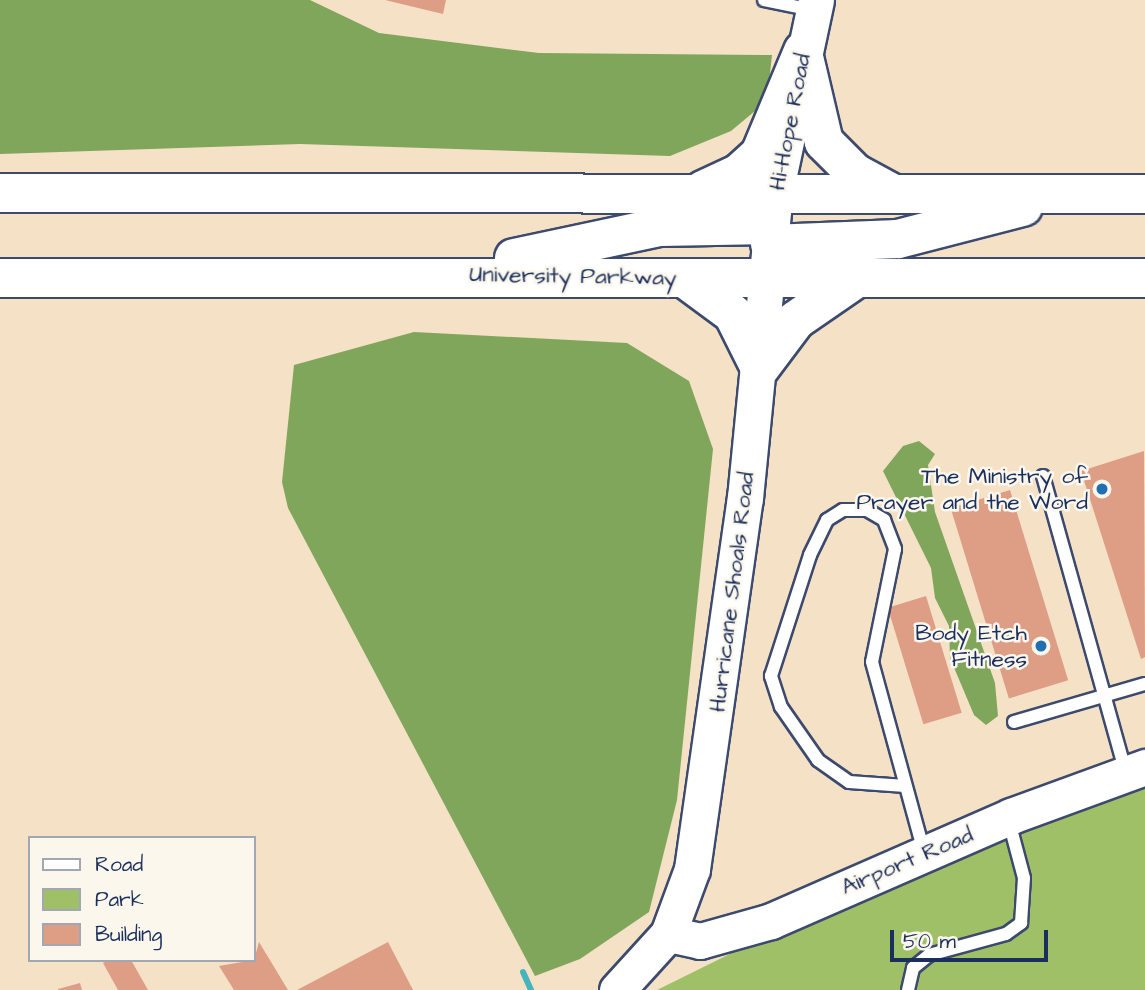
<!DOCTYPE html>
<style>
body{margin:0}
#map{position:relative;width:1145px;height:990px;overflow:hidden;background:#f4e1c6;font-family:"Architects Daughter",sans-serif}
div>[style]{position:absolute}
.green>*{inset:0;background:#a0c068}
.forest>*{inset:0;background:#80a65c}
.stream>*{height:6px;margin:-3px;padding:0 3px;transform-origin:3px;border-radius:3px;background:#45b5bd}
.building>*{inset:0;background:#de9d85;transform-origin:0 0}
.roads{filter:drop-shadow(2px 0 #3c4a6e) drop-shadow(-2px 0 #3c4a6e) drop-shadow(0 2px #3c4a6e) drop-shadow(0 -2px #3c4a6e)}
.lane>*{height:12px;margin:-6px;padding:0 6px;transform-origin:6px;border-radius:6px;background:#fff}
.secondary>*{height:35px;margin:-17.5px;padding:0 17.5px;transform-origin:17.5px;border-radius:17.5px;background:#fff}
.highway>*{height:38px;margin:-19px;padding:0 19px;transform-origin:19px;border-radius:19px;background:#fff}
.dots>*{width:19px;height:19px;translate:-50% -50%;box-sizing:border-box;border:4px solid #fbf7ec;border-radius:50%}
span{translate:-50% -50%;white-space:nowrap;text-align:center;line-height:1.15;-webkit-text-stroke:5px #fbf7ec;paint-order:stroke}
.street-label{font-size:23px;color:#1b2f5e}
.poi-label{font-size:23px;color:#1b2f5e}
.right{translate:-100% -50%;text-align:right}
.legend{position:absolute;left:28px;top:836px;width:228px;height:126px;box-sizing:border-box;background:#fbf7ec;border:2px solid #a1a7b3;margin:0;padding:9px 12px;list-style:none;font-size:21px;color:#1b2f5e}
.legend li{display:flex;align-items:center;gap:14px;height:35px}
.legend b{width:35px;border:2px solid #a1a7b3}
.scale{position:absolute;left:890px;top:930px;width:158px;height:32px;box-sizing:border-box;border:4px solid #1b2f5e;border-top:0;padding-left:9px;font-size:21px;line-height:24px;white-space:nowrap;color:#1b2f5e;-webkit-text-stroke:5px #fbf7ec;paint-order:stroke}
</style>
<div id="map">
<div class="green">
<div style="clip-path:polygon(1145px 778px,1145px 990px,657px 990px,762px 938px)"></div>
</div>
<div class="forest">
<div style="clip-path:polygon(0 0,310px 0,379px 33px,539px 53px,772px 55px,767px 101px,731px 131px,670px 156px,300px 144px,0 154px)"></div>
<div style="clip-path:polygon(414px 332px,627px 343px,689px 381px,713px 449px,677px 800px,649px 912px,580px 959px,535px 976px,288px 508px,282px 482px,294px 365px)"></div>
<div style="clip-path:polygon(919px 441px,935px 454px,928px 465px,935px 512px,995px 683px,998px 716px,986px 725px,974px 715px,950px 658px,949px 626px,935px 598px,931px 568px,883px 471px,903px 446px)"></div>
</div>
<div class="stream">
<div style="left:523px;top:972px;width:20px;rotate:66deg"></div>
</div>
<div class="building">
<div style="clip-path:polygon(385px 0,446px 0,443px 14px)"></div>
<div style="clip-path:polygon(1144px 451px,1145px 657px,1141px 659px,1081px 471px)"></div>
<div style="left:1010px;top:490px;width:199px;height:62px;rotate:73deg"></div>
<div style="left:926px;top:596px;width:122px;height:40px;rotate:73deg"></div>
<div style="clip-path:polygon(259px 942px,288px 990px,234px 990px,219px 966px,254px 960px)"></div>
<div style="clip-path:polygon(388px 942px,413px 990px,297px 990px)"></div>
<div style="clip-path:polygon(108px 960px,131px 960px,148px 990px,118px 990px,103px 963px)"></div>
<div style="clip-path:polygon(80px 983px,82px 990px,58px 990px,58px 989px)"></div>
</div>
<div class="roads">
<div class="lane">
<div style="left:764px;top:0;width:49px;rotate:11.8deg"></div>
<div style="left:1043px;top:476px;width:308px;rotate:74.4deg"></div>
<div style="left:1014px;top:722px;width:136px;rotate:-16.2deg"></div>
<div style="left:905px;top:786px;width:56px;rotate:-175.9deg"></div>
<div style="left:849px;top:782px;width:38px;rotate:-145deg"></div>
<div style="left:818px;top:760px;width:65px;rotate:-124.9deg"></div>
<div style="left:781px;top:707px;width:33px;rotate:-108deg"></div>
<div style="left:771px;top:676px;width:127px;rotate:-72.1deg"></div>
<div style="left:810px;top:555px;width:39px;rotate:-64deg"></div>
<div style="left:827px;top:520px;width:19px;rotate:-32deg"></div>
<div style="left:843px;top:510px;width:24px"></div>
<div style="left:867px;top:510px;width:20px;rotate:30deg"></div>
<div style="left:884px;top:520px;width:31px;rotate:69deg"></div>
<div style="left:895px;top:549px;width:115px;rotate:101.5deg"></div>
<div style="left:872px;top:662px;width:197px;rotate:74.7deg"></div>
<div style="left:908px;top:990px;width:23px;rotate:-77deg"></div>
<div style="left:913px;top:968px;width:21px;rotate:-39deg"></div>
<div style="left:929px;top:955px;width:80px;rotate:-15.3deg"></div>
<div style="left:1006px;top:934px;width:19px;rotate:-36deg"></div>
<div style="left:1021px;top:923px;width:45px;rotate:-86.2deg"></div>
<div style="left:1024px;top:878px;width:62px;rotate:-104.9deg"></div>
</div>
<div class="secondary">
<div style="left:668px;top:934px;width:33px;rotate:12deg"></div>
<div style="left:700px;top:941px;width:74px;rotate:-15.7deg"></div>
<div style="left:771px;top:921px;width:262px;rotate:-23.6deg"></div>
<div style="left:1011px;top:816px;width:143px;rotate:-20.1deg"></div>
<div style="left:617px;top:990px;width:76px;rotate:-47.7deg"></div>
<div style="left:668px;top:934px;width:69px;rotate:-69.7deg"></div>
<div style="left:692px;top:869px;width:375px;rotate:-81.9deg"></div>
<div style="left:745px;top:498px;width:306px;rotate:-84.4deg"></div>
<div style="left:775px;top:193px;width:197px;rotate:-78deg"></div>
</div>
<div class="highway">
<div style="left:804px;top:57px;width:87px;rotate:76.8deg"></div>
<div style="left:824px;top:142px;width:44px;rotate:45deg"></div>
<div style="left:855px;top:173px;width:42px;rotate:28.4deg"></div>
<div style="left:703px;top:190px;width:38px;rotate:-25deg"></div>
<div style="left:738px;top:174px;width:30px;rotate:-42deg"></div>
<div style="left:760px;top:154px;width:112px;rotate:-67.3deg"></div>
<div style="left:0;top:193px;width:1145px;rotate:0.05deg"></div>
<div style="left:770px;top:244px;width:128px;rotate:-2.2deg"></div>
<div style="left:898px;top:239px;width:129px;rotate:-14.4deg"></div>
<div style="left:514px;top:258px;width:149px;rotate:-12deg"></div>
<div style="left:660px;top:227px;width:111px;rotate:-1deg"></div>
<div style="left:0;top:278px;width:1145px"></div>
<div style="left:684px;top:278px;width:61px;rotate:36.3deg"></div>
<div style="left:733px;top:314px;width:60px;rotate:63.4deg"></div>
<div style="left:760px;top:368px;width:60px;rotate:-53.1deg"></div>
<div style="left:796px;top:320px;width:74px;rotate:-34.5deg"></div>
</div>
</div>
<div class="dots">
<div style="left:1102px;top:489px;background:#1f6fb2"></div>
<div style="left:1041px;top:646px;background:#1f6fb2"></div>
</div>
<div class="street-label">
<span style="left:790px;top:122px;rotate:-79deg">Hi-Hope Road</span>
<span style="left:573px;top:276px;rotate:1deg">University Parkway</span>
<span style="left:732px;top:592px;rotate:-83deg">Hurricane Shoals Road</span>
<span style="left:907px;top:861px;rotate:-23deg">Airport Road</span>
</div>
<div class="poi-label">
<span class="right" style="left:1088px;top:489px">The Ministry of<br>Prayer and the Word</span>
<span class="right" style="left:1027px;top:646px">Body Etch<br>Fitness</span>
</div>
<ul class="legend">
<li><b style="height:9px;background:#fff"></b>Road</li>
<li><b style="height:19px;background:#a0c068"></b>Park</li>
<li><b style="height:19px;background:#de9d85"></b>Building</li>
</ul>
<div class="scale">50 m</div>
</div>
